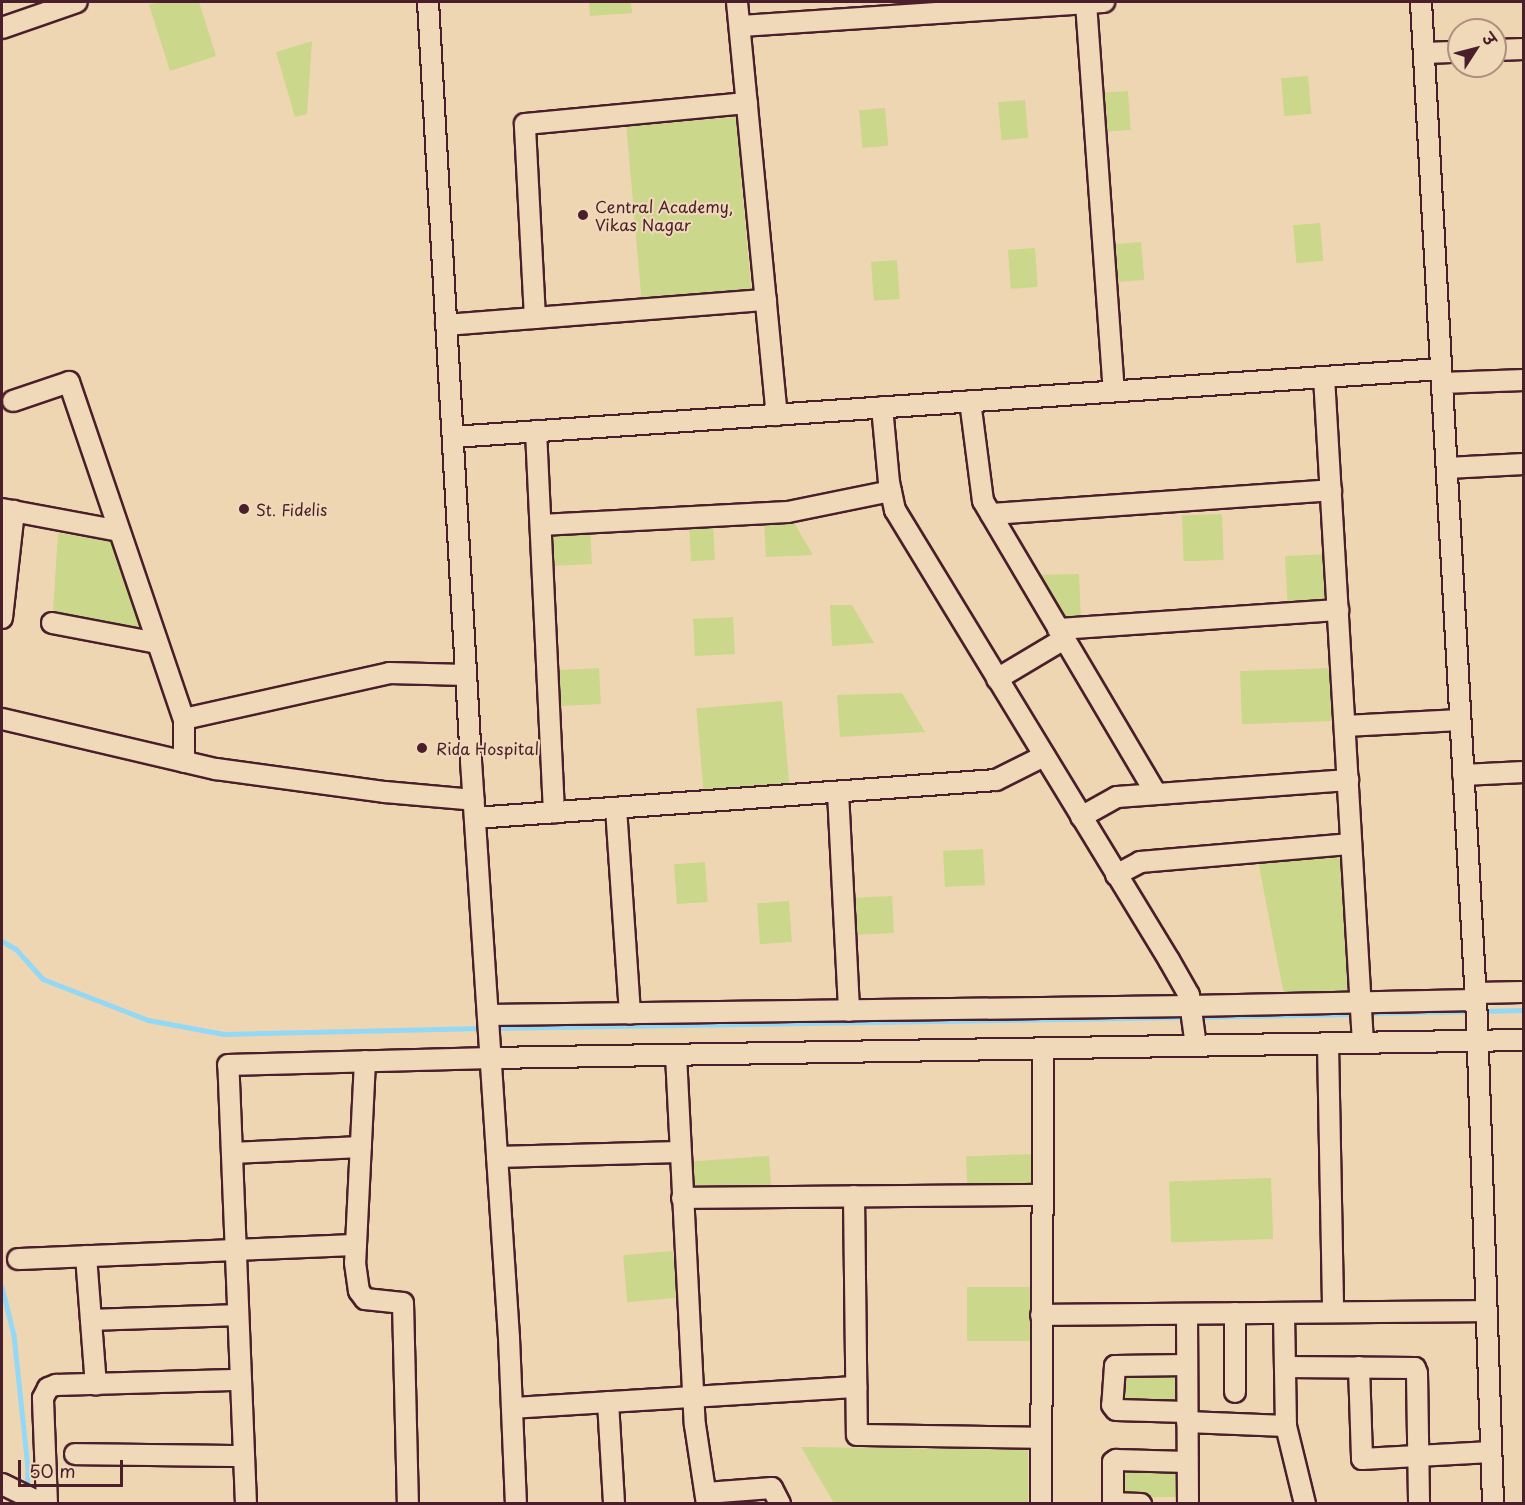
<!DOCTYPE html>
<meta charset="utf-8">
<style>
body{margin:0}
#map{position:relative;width:1525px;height:1505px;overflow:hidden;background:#efd6b2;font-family:"Playpen Sans","Playpen Sans Deva",sans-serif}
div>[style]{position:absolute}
.green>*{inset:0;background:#cbd78a;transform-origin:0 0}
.stream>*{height:4.5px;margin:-2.25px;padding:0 2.25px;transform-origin:2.25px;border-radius:2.25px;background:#93d8f5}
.roads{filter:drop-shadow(2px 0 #4a1f2b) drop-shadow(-2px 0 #4a1f2b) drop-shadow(0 2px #4a1f2b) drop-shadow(0 -2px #4a1f2b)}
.minor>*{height:20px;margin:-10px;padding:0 10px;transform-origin:10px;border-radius:10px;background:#f0d9b8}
.dots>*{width:16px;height:16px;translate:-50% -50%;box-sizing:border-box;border:3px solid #f0d9b8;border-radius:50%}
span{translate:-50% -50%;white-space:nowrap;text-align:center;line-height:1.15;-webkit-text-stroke:4.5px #f0d9b8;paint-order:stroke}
.poi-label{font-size:16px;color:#4a1f2b}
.left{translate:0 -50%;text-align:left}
.frame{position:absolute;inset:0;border:3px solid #4a1f2b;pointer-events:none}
.north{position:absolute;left:1447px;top:18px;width:60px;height:60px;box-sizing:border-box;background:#f0d9b8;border:2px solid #ae8f80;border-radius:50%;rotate:54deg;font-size:16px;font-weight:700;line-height:24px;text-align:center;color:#4a1f2b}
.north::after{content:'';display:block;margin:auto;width:21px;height:27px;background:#4a1f2b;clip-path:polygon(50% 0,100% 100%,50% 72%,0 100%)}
.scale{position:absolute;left:18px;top:1460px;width:105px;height:27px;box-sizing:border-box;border:3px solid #4a1f2b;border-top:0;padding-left:8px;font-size:18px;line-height:21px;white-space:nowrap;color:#4a1f2b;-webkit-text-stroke:4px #f0d9b8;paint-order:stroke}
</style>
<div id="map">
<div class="green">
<div style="clip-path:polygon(160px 2px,199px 2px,216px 56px,170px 71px,149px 5px)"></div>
<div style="clip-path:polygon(589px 2px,631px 2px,632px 13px,590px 16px)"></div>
<div style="clip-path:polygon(312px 41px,307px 114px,295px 117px,276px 52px)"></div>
<div style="left:1308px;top:76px;width:38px;height:27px;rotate:85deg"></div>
<div style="left:1128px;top:91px;width:39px;height:26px;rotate:86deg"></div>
<div style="left:1025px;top:100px;width:38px;height:27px;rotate:85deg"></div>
<div style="left:885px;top:108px;width:38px;height:26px;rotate:85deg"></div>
<div style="left:736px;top:117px;width:176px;height:110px;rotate:85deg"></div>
<div style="left:1320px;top:223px;width:38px;height:27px;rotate:85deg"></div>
<div style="left:1141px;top:242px;width:38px;height:26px;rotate:85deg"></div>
<div style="left:1035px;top:248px;width:39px;height:27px;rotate:86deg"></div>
<div style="left:897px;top:260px;width:39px;height:26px;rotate:86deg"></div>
<div style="left:1222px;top:514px;width:46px;height:40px;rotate:88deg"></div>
<div style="clip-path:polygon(764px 521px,793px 521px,813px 555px,766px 557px)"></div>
<div style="left:713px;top:523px;width:37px;height:24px;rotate:87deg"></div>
<div style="left:590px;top:528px;width:36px;height:41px;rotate:87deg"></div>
<div style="clip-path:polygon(58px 533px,115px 542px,145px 632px,53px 611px)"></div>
<div style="left:1326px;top:554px;width:45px;height:41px;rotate:87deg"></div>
<div style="clip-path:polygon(1079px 574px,1081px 619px,1060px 621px,1035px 575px)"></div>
<div style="clip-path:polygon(830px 605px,852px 605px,874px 643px,832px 646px)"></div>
<div style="left:733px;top:617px;width:37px;height:40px;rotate:87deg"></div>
<div style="left:599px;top:668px;width:36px;height:40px;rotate:87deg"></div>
<div style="left:1332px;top:668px;width:53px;height:92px;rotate:88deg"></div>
<div style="clip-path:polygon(902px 693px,925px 732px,840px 737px,837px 695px)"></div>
<div style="left:782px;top:701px;width:86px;height:86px;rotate:85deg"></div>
<div style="left:983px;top:849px;width:36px;height:40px;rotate:87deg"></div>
<div style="clip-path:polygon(1343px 855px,1349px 993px,1284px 995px,1258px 861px)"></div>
<div style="left:705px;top:862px;width:40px;height:31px;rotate:86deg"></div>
<div style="left:892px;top:896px;width:37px;height:40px;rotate:87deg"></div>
<div style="left:789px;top:901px;width:41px;height:32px;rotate:86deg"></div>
<div style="left:1035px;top:1154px;width:31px;height:69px;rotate:88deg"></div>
<div style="left:769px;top:1156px;width:31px;height:81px;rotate:86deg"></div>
<div style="left:1271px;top:1178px;width:61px;height:102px;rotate:88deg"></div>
<div style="left:673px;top:1251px;width:47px;height:50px;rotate:85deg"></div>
<div style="left:967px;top:1287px;width:66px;height:54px"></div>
<div style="left:1120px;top:1376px;width:59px;height:28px;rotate:1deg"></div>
<div style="clip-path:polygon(801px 1447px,1028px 1450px,1028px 1503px,834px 1503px)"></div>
<div style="left:1120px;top:1470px;width:60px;height:27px"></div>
</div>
<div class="stream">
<div style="left:2px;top:941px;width:16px;rotate:30deg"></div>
<div style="left:16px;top:949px;width:40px;rotate:48deg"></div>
<div style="left:43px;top:979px;width:113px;rotate:21.3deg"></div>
<div style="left:148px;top:1020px;width:77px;rotate:10.4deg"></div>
<div style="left:224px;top:1034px;width:259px;rotate:-1.3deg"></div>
<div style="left:1481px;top:1011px;width:43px;rotate:-1.3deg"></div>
<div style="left:1367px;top:1013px;width:106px;rotate:-1.1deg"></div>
<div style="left:1196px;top:1017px;width:160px;rotate:-1.1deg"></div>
<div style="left:494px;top:1028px;width:694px;rotate:-0.91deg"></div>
<div style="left:2px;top:1287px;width:49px;rotate:76deg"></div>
<div style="left:14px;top:1335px;width:135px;rotate:84deg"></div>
<div style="left:28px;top:1469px;width:23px;rotate:92deg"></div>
</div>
<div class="roads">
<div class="minor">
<div style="left:428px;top:2px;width:760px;rotate:86.76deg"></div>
<div style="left:471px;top:761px;width:578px;rotate:86.23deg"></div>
<div style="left:509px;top:1338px;width:166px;rotate:87.6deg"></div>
<div style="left:737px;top:2px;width:415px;rotate:84.5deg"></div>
<div style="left:1421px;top:2px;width:1020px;rotate:86.85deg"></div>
<div style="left:1477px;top:1020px;width:484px;rotate:88.1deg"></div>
<div style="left:1086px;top:3px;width:389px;rotate:85.9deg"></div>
<div style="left:740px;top:26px;width:365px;rotate:-3.8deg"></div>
<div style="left:2px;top:28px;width:79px;rotate:-19.1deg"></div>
<div style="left:1495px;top:50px;width:29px;rotate:-2deg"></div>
<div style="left:1424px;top:53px;width:35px;rotate:-2deg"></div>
<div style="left:535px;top:318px;width:194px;rotate:-93deg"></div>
<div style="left:525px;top:124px;width:223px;rotate:-5.4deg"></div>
<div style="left:446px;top:325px;width:321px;rotate:-4.5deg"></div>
<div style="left:1324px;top:377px;width:667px;rotate:86.65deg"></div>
<div style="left:1442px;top:383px;width:82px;rotate:-2.1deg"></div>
<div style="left:13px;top:401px;width:59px;rotate:-18.7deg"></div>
<div style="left:69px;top:382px;width:356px;rotate:71.2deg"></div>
<div style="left:184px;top:719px;width:43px;rotate:90deg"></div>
<div style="left:970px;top:401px;width:101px;rotate:82.6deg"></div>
<div style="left:983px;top:501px;width:340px;rotate:59.4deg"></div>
<div style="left:882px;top:407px;width:75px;rotate:84.7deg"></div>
<div style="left:889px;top:482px;width:29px;rotate:78deg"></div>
<div style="left:895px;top:510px;width:527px;rotate:58.66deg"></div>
<div style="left:1169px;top:960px;width:40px;rotate:60.3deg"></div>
<div style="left:1189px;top:995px;width:51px;rotate:82.2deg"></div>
<div style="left:536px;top:431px;width:382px;rotate:87.3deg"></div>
<div style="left:453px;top:437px;width:990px;rotate:-3.94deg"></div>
<div style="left:1447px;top:468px;width:77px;rotate:-3deg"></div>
<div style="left:2px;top:509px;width:119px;rotate:10.6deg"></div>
<div style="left:991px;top:514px;width:341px;rotate:-4deg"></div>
<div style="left:541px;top:525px;width:247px;rotate:-3deg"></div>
<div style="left:788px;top:512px;width:105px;rotate:-11.5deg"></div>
<div style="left:2px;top:618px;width:108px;rotate:-83.6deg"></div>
<div style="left:52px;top:623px;width:107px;rotate:10.8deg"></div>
<div style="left:1058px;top:629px;width:281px;rotate:-3.9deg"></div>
<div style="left:997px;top:679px;width:78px;rotate:-30.8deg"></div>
<div style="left:2px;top:719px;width:220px;rotate:13.2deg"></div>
<div style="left:216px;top:769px;width:171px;rotate:7.8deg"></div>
<div style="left:385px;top:792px;width:89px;rotate:5.1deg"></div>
<div style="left:184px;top:719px;width:210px;rotate:-12.6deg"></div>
<div style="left:389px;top:673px;width:77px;rotate:1.5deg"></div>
<div style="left:1345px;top:726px;width:115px;rotate:-3deg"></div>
<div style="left:1463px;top:775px;width:61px;rotate:-2.8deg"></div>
<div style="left:838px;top:792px;width:219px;rotate:87.1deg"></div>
<div style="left:616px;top:808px;width:206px;rotate:86.1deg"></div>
<div style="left:1081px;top:817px;width:41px;rotate:-29.1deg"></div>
<div style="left:1117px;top:797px;width:232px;rotate:-4.2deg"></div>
<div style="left:475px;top:818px;width:522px;rotate:-4.17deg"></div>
<div style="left:996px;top:780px;width:54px;rotate:-26.6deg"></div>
<div style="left:1116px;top:875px;width:27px;rotate:-28deg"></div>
<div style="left:1140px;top:862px;width:212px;rotate:-4.9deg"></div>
<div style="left:1475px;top:993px;width:49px;rotate:-1.2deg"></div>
<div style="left:488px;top:1015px;width:702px;rotate:-0.73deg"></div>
<div style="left:1190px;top:1006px;width:285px;rotate:-1.2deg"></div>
<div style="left:1328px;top:1044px;width:268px;rotate:88.9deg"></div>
<div style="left:676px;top:1055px;width:370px;rotate:87.1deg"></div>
<div style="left:695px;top:1425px;width:80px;rotate:81.4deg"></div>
<div style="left:365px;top:1061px;width:202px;rotate:92.8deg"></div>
<div style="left:355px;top:1263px;width:28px;rotate:82deg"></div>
<div style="left:359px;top:1291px;width:10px;rotate:53deg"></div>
<div style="left:365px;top:1299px;width:38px;rotate:6deg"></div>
<div style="left:403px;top:1303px;width:201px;rotate:88.6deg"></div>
<div style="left:232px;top:1153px;width:129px;rotate:-2.7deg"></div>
<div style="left:497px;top:1157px;width:182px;rotate:-1.6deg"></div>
<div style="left:854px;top:1196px;width:239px;rotate:89.3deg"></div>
<div style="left:857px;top:1435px;width:184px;rotate:0.9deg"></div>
<div style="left:682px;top:1198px;width:360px;rotate:-0.5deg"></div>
<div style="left:86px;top:1256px;width:129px;rotate:85.6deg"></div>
<div style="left:18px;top:1259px;width:338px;rotate:-2.4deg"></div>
<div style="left:1235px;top:1313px;width:79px;rotate:90deg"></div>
<div style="left:1284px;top:1313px;width:113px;rotate:89deg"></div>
<div style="left:1286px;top:1426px;width:80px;rotate:76.3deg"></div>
<div style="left:1187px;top:1314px;width:190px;rotate:89.7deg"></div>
<div style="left:1041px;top:1315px;width:446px;rotate:-0.5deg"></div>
<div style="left:91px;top:1320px;width:147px;rotate:-1.9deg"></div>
<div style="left:1187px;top:1365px;width:72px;rotate:179.2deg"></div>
<div style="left:1115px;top:1366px;width:39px;rotate:94deg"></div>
<div style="left:1112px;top:1405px;width:6px;rotate:51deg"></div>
<div style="left:1116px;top:1410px;width:71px;rotate:1.6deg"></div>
<div style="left:1285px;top:1367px;width:130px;rotate:0.4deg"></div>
<div style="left:1415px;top:1368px;width:5px;rotate:68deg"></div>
<div style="left:1417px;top:1373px;width:131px;rotate:89.1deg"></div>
<div style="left:1359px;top:1367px;width:92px;rotate:88.1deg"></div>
<div style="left:1362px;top:1459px;width:129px;rotate:-3.1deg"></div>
<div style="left:608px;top:1402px;width:102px;rotate:86.6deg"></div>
<div style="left:512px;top:1408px;width:345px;rotate:-3.5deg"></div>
<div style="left:1187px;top:1422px;width:99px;rotate:2.3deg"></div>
<div style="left:75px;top:1454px;width:169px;rotate:0.7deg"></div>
<div style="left:2px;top:1484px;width:46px;rotate:26deg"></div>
<div style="left:706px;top:1493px;width:66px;rotate:-4.3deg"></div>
<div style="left:772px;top:1488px;width:18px;rotate:63deg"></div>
<div style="left:47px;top:1504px;width:106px;rotate:-92.2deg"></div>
<div style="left:43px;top:1398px;width:11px;rotate:-63deg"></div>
<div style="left:48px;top:1388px;width:9px;rotate:-21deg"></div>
<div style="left:56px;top:1385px;width:184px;rotate:-1.6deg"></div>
<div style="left:246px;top:1504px;width:439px;rotate:-92.3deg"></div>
<div style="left:228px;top:1065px;width:263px;rotate:-1.5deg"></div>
<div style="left:491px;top:1058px;width:1033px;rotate:-1deg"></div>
<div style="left:1041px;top:1504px;width:456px;rotate:-89.7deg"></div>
<div style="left:1141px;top:1504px;width:24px;rotate:-178deg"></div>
<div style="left:1117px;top:1503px;width:5px;rotate:-143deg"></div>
<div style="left:1113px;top:1500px;width:38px;rotate:-90deg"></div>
<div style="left:1113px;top:1462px;width:4px;rotate:-34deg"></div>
<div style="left:1116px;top:1460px;width:71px;rotate:1.6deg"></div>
</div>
</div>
<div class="dots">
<div style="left:583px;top:215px;background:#4a1f2b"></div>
<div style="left:244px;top:509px;background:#4a1f2b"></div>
<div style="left:422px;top:748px;background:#4a1f2b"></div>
</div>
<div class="poi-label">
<span class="left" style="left:595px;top:215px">Central Academy,<br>Vikas Nagar</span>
<span class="left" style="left:256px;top:509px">St. Fidelis</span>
<span class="left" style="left:436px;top:748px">Rida Hospital</span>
</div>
<div class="frame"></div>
<div class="north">उ</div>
<div class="scale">50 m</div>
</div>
